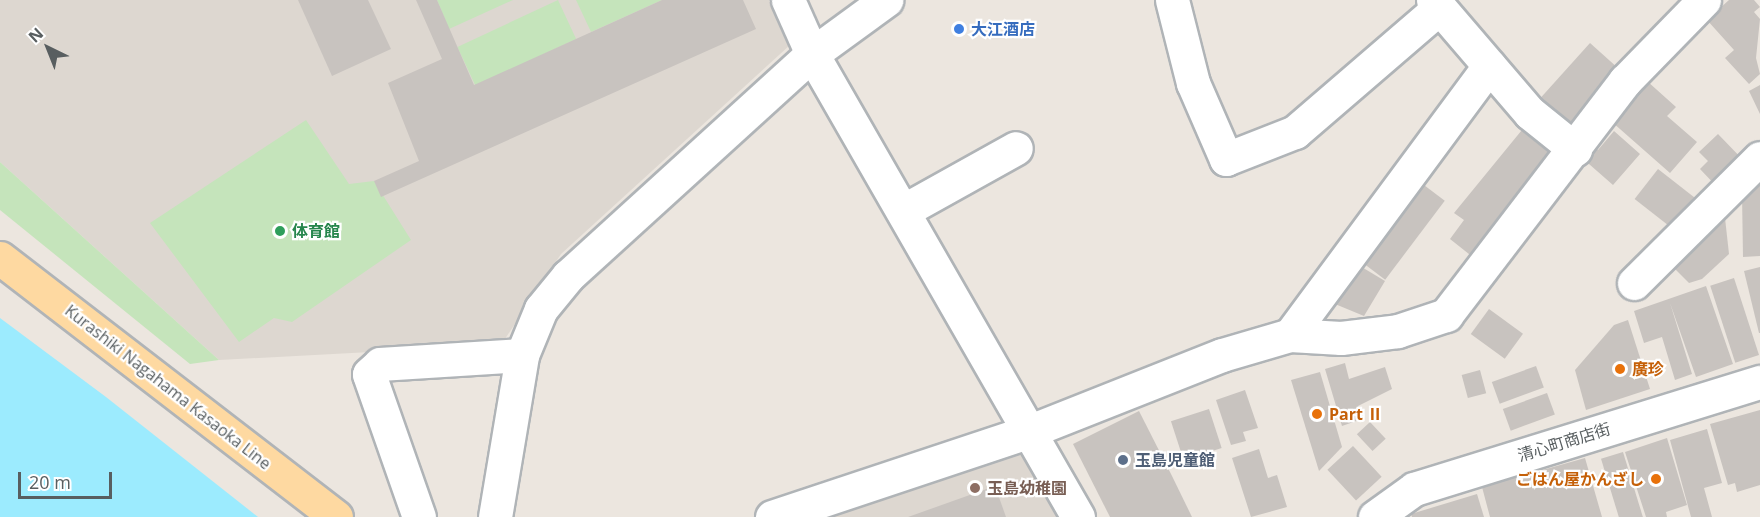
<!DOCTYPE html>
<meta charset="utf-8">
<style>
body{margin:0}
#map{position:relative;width:1760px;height:517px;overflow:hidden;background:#ece6df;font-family:"Open Sans","Noto Sans JP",sans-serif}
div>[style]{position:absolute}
.education>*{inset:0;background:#ddd7d0}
.green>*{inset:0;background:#c5e4bb;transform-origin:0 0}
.water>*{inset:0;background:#9cebfe}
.building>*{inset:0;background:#c8c3bf;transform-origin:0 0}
.roads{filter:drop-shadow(2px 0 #b0b4b7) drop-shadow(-2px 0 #b0b4b7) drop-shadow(0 2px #b0b4b7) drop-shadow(0 -2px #b0b4b7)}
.street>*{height:33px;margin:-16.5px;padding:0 16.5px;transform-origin:16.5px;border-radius:16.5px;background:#fff}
.primary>*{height:33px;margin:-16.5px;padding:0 16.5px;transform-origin:16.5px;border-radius:16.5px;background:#fed9a1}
.dots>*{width:16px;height:16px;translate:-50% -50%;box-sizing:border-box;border:3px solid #fff;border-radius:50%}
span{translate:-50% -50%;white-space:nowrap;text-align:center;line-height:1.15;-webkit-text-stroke:4.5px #fff;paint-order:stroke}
.shop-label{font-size:16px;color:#366cbe;font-weight:700}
.left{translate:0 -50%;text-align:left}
.leisure-label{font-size:16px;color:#27864d;font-weight:700}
.food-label{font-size:16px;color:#c56008;font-weight:700}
.right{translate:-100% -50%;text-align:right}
.street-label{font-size:16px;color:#585e60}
.service-label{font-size:16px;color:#4e5e75;font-weight:700}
.education-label{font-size:16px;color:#785e54;font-weight:700}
.north{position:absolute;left:18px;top:18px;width:60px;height:60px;-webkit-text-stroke:4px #fff;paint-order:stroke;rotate:317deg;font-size:16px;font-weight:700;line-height:24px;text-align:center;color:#585e60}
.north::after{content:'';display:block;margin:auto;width:21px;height:27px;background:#585e60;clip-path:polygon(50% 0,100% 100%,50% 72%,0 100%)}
.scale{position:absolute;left:18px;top:472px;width:94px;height:27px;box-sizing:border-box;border:3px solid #585e60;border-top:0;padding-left:8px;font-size:18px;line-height:21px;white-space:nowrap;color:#585e60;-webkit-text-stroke:4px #fff;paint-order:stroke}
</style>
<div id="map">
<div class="education">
<div style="clip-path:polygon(0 0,769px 0,790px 45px,561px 254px,501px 345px,219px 360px,0 162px)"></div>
<div style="clip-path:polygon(1025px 446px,1064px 517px,816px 517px)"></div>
</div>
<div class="green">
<div style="clip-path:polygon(437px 0,513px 0,449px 29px)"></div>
<div style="left:558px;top:0;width:43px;height:111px;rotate:65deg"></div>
<div style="clip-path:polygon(576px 0,662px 0,591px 32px)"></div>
<div style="clip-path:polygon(306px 120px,349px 184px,374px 181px,411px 240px,292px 322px,274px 318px,239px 342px,150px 223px)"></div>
<div style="clip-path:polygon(0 162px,219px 360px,190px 364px,0 210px)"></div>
</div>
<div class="water">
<div style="clip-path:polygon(0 318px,106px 397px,258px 517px,0 517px)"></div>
</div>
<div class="building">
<div style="clip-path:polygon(298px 0,368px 0,391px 49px,332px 76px)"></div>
<div style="clip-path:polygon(416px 0,437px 0,474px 85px,662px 0,743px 0,756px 29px,381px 197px,374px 181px,419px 161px,388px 83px,442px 59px)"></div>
<div style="clip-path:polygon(1729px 0,1754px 0,1760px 7px,1754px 12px,1760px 19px,1756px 58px,1760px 74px,1749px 84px,1725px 58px,1734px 50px,1707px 20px)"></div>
<div style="left:1590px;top:43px;width:42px;height:78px;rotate:42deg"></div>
<div style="clip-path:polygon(1647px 81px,1676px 107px,1667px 116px,1697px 142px,1670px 173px,1612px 122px)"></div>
<div style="clip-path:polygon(1760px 85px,1760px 114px,1749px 91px)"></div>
<div style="clip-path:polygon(1530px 120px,1558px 142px,1542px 162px,1547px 166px,1474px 258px,1450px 239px,1464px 220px,1454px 213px)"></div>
<div style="clip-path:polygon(1614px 131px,1640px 154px,1613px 185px,1581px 157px,1591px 145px,1598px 150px)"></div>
<div style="clip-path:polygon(1718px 134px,1746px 163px,1719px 189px,1700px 169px,1708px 161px,1699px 152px)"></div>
<div style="left:1658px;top:169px;width:54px;height:38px;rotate:38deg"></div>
<div style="clip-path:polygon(1760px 176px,1760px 256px,1743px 257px,1742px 194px)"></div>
<div style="left:1416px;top:179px;width:36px;height:99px;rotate:37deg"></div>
<div style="clip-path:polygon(1724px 209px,1729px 254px,1702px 279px,1689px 283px,1669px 263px)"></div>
<div style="clip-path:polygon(1350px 260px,1385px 281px,1364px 316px,1335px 304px)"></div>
<div style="clip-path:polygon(1760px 267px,1760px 333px,1759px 333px,1744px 271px)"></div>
<div style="left:1734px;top:278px;width:81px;height:25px;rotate:72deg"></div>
<div style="clip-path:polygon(1706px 286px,1733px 364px,1696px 377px,1670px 303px,1692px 374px,1675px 380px,1662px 337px,1644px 343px,1634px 311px)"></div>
<div style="left:1489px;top:309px;width:42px;height:31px;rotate:36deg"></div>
<div style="clip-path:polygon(1628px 320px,1650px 389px,1586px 410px,1575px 370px,1614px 325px)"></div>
<div style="clip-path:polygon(1345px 363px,1349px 379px,1385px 367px,1392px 389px,1358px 406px,1362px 419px,1342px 426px,1325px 369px)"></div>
<div style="left:1536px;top:366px;width:23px;height:47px;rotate:70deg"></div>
<div style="left:1480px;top:370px;width:24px;height:19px;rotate:75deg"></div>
<div style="clip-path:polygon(1320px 372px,1342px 447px,1319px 471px,1291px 380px)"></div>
<div style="clip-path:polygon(1245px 390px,1258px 428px,1243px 432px,1246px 441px,1231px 445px,1216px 400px)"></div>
<div style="left:1547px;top:393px;width:23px;height:47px;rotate:70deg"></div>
<div style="left:1209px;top:409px;width:41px;height:40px;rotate:72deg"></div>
<div style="clip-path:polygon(1760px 410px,1760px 485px,1737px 492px,1735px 483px,1728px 485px,1710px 424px)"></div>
<div style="clip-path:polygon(1139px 411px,1172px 476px,1192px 517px,1110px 517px,1073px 444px)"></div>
<div style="left:1370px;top:422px;width:23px;height:18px;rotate:47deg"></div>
<div style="clip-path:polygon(1707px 429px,1722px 483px,1704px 488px,1712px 517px,1691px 517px,1670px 440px)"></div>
<div style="clip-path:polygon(1667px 438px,1687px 505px,1666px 512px,1667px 517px,1646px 517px,1625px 452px)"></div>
<div style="left:1353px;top:446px;width:42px;height:35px;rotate:47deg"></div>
<div style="clip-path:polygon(1259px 449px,1268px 478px,1277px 475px,1287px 507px,1251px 517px,1232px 458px)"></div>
<div style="left:1623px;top:452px;width:68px;height:23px;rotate:73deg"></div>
<div style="clip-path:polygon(1585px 458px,1602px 517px,1490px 517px,1482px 487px)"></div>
<div style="clip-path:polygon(995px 486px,1006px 517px,908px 517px)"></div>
<div style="clip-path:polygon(1477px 494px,1484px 517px,1412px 517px,1411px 514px)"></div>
</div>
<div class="roads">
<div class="street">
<div style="left:788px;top:0;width:59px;rotate:66deg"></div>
<div style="left:812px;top:54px;width:534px;rotate:60.12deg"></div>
<div style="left:1172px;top:0;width:86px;rotate:75.8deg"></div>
<div style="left:1193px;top:83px;width:83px;rotate:66.5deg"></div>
<div style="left:1226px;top:159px;width:74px;rotate:-21.4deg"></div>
<div style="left:1295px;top:132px;width:190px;rotate:-40.7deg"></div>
<div style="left:1433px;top:0;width:149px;rotate:49.4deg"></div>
<div style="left:1530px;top:113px;width:58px;rotate:38.7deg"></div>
<div style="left:903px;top:211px;width:129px;rotate:-29.1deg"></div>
<div style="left:1634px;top:283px;width:177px;rotate:-44.8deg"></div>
<div style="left:1290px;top:335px;width:335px;rotate:-53.5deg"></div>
<div style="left:419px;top:517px;width:151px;rotate:-109.3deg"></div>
<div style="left:369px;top:374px;width:15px;rotate:-42deg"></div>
<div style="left:380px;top:364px;width:142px;rotate:-3.6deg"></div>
<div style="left:495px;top:517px;width:164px;rotate:-80.5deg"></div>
<div style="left:522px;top:355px;width:50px;rotate:-67.6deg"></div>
<div style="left:541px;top:309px;width:43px;rotate:-50.7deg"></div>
<div style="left:568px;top:276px;width:330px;rotate:-42.3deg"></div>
<div style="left:812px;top:54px;width:92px;rotate:-36.1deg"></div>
<div style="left:772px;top:517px;width:272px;rotate:-18.4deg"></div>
<div style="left:1030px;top:431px;width:206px;rotate:-21.6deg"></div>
<div style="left:1222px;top:355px;width:71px;rotate:-16.4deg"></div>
<div style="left:1290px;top:335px;width:51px;rotate:3.4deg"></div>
<div style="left:1341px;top:338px;width:57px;rotate:-7deg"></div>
<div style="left:1398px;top:331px;width:51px;rotate:-18.4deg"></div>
<div style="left:1446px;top:315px;width:295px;rotate:-52.6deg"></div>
<div style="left:1625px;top:81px;width:113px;rotate:-45.7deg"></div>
<div style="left:1375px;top:517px;width:48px;rotate:-35.7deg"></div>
<div style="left:1414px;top:489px;width:362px;rotate:-17.2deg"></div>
</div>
<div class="primary">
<div style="left:0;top:258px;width:424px;rotate:37.6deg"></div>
</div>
</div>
<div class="dots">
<div style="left:959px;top:29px;background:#3f7fe0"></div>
<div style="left:280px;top:231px;background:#2e9e5b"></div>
<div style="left:1620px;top:369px;background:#e8710a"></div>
<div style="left:1317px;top:414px;background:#e8710a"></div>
<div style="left:1123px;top:460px;background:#5c6f8a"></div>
<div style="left:1656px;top:479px;background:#e8710a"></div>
<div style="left:975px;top:488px;background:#8d6e63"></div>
</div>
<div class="shop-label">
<span class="left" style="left:971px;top:29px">大江酒店</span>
</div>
<div class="leisure-label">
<span class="left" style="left:292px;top:231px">体育館</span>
</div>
<div class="food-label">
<span class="left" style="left:1632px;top:369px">廣珍</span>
<span class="left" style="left:1329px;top:414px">Part Ⅱ</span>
<span class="right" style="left:1644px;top:479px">ごはん屋かんざし</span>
</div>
<div class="street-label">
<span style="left:168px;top:387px;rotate:38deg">Kurashiki Nagahama Kasaoka Line</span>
<span style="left:1564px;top:442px;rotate:-17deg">清心町商店街</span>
</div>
<div class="service-label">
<span class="left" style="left:1135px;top:460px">玉島児童館</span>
</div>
<div class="education-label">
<span class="left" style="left:987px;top:488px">玉島幼稚園</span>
</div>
<div class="north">N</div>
<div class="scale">20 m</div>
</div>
